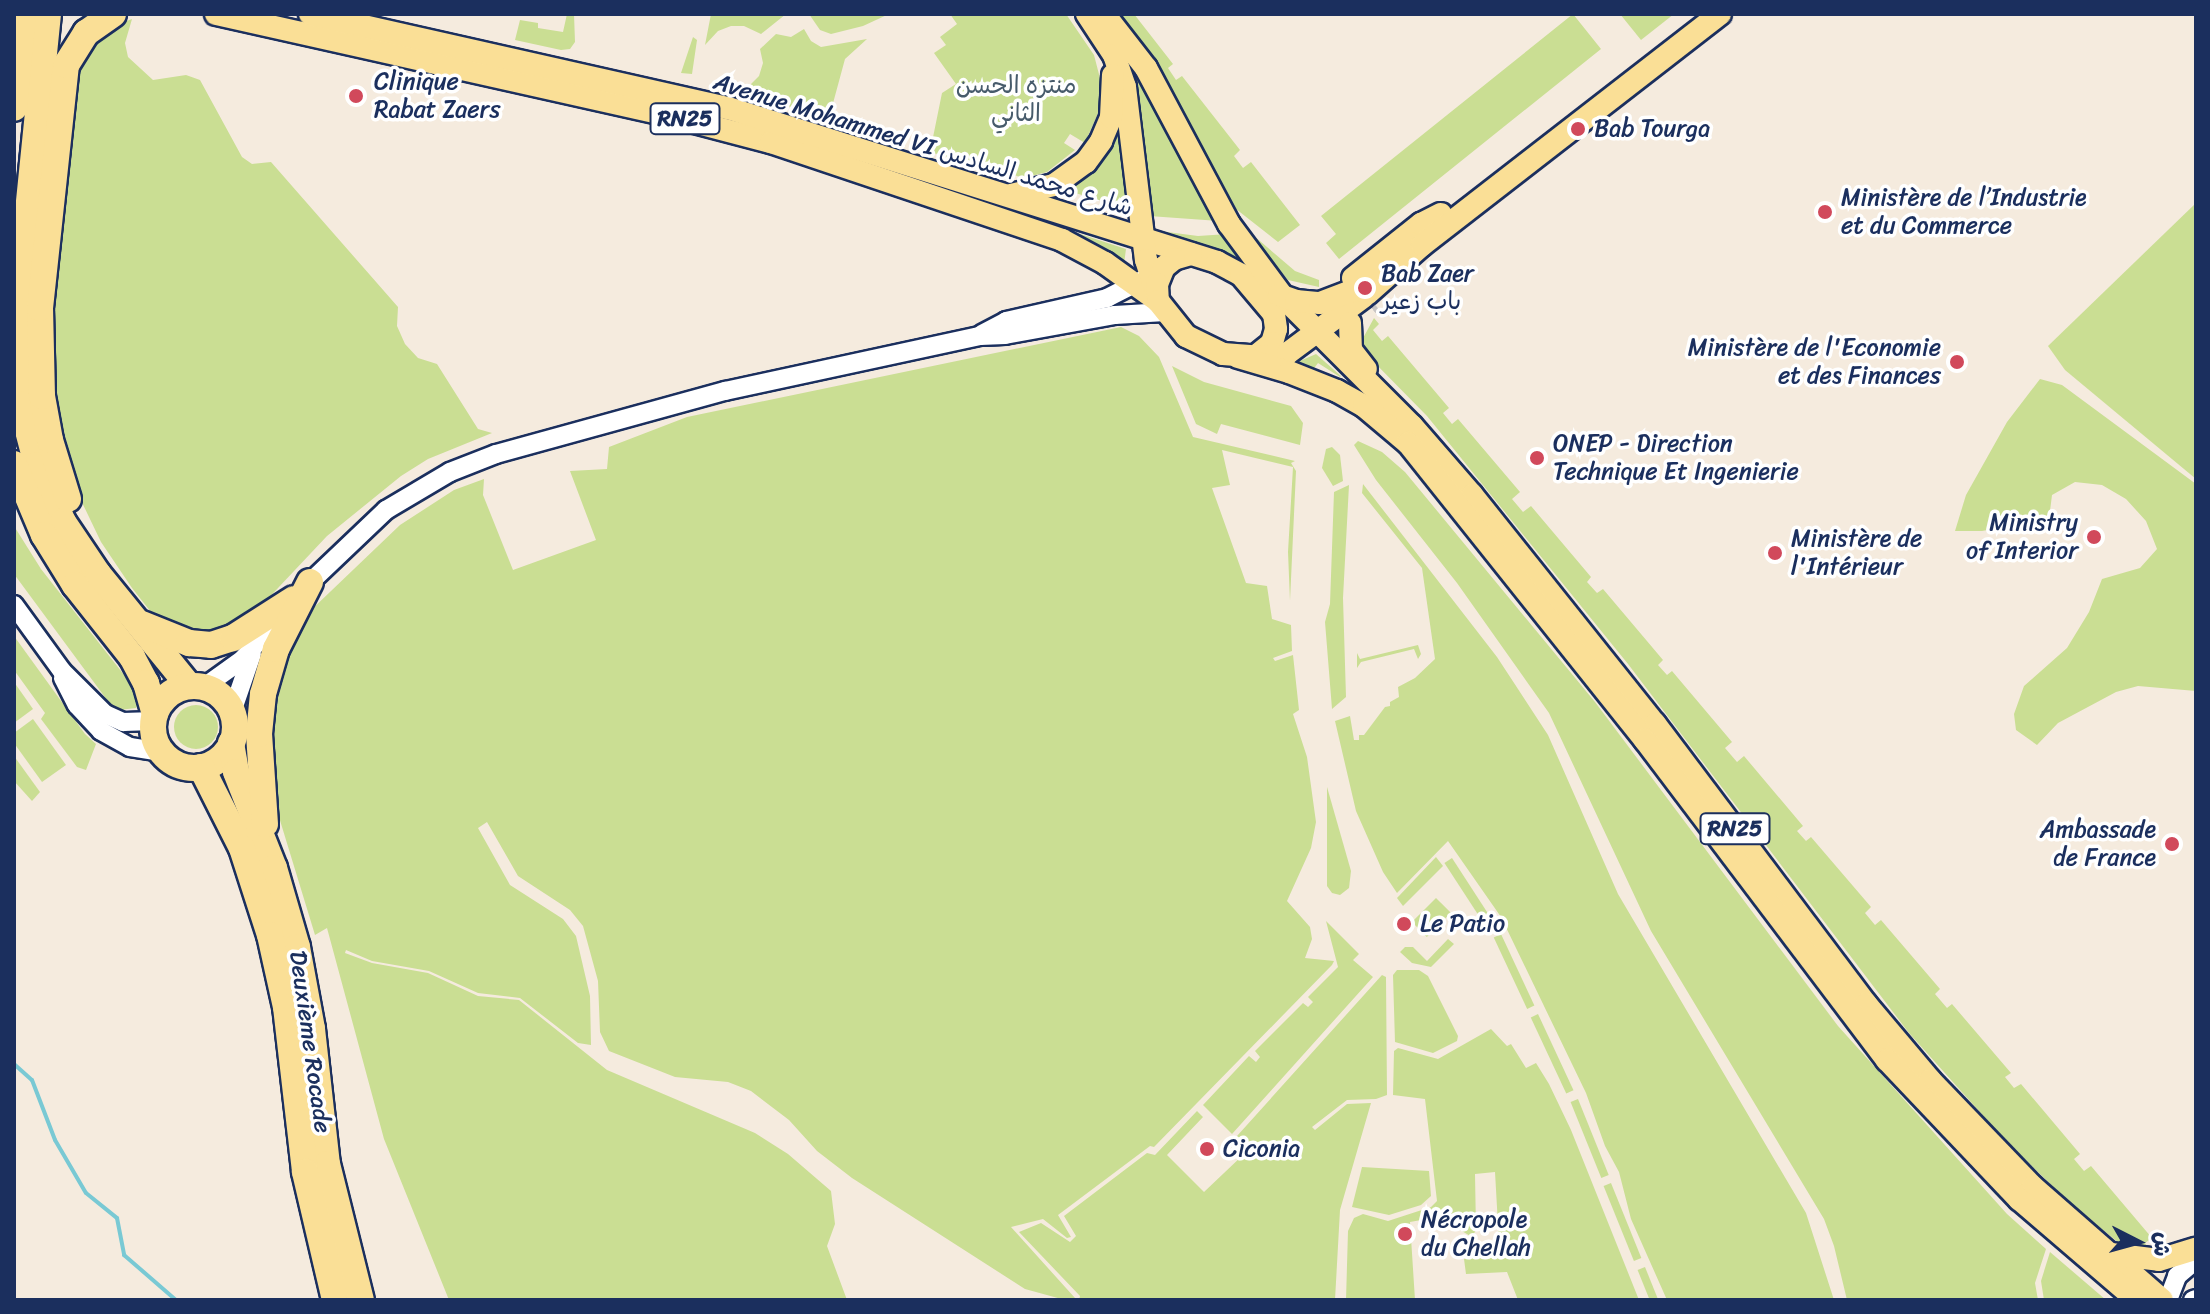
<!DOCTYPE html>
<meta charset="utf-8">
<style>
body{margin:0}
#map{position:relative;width:2210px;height:1314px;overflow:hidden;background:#f5ebde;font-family:Sriracha,"Playpen Sans Arabic",sans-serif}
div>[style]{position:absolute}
.green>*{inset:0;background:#cade93;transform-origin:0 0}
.round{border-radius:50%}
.stream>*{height:4px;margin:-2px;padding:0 2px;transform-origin:2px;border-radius:2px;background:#79c9d4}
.major-tunnel>*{height:22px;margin-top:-11px;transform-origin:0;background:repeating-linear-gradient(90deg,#c9c5c4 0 22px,transparent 0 33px)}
.roads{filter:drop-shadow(2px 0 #1b2f5e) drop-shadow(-2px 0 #1b2f5e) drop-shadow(0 2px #1b2f5e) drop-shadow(0 -2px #1b2f5e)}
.minor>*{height:18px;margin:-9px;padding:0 9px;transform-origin:9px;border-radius:9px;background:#fff}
.major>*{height:22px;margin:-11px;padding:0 11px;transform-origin:11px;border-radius:11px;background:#fadf96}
.highway>*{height:26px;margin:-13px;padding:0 13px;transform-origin:13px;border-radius:13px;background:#fadf96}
.highway>.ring{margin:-13px;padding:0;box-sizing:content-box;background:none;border:26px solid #fadf96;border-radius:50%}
.dots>*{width:22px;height:22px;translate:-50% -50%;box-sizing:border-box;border:4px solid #fff;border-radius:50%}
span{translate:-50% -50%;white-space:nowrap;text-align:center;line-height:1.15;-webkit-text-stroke:7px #fff;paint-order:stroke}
.shield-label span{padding:2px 6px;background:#fff;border:2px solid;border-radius:6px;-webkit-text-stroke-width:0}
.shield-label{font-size:22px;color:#1b2f5e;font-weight:700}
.poi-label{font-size:24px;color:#1b2f5e}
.left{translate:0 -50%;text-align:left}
.right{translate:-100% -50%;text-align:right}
.park-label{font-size:24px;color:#475b6b}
.street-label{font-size:24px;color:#1b2f5e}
.frame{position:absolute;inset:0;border:16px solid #1b2f5e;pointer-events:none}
.north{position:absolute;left:2098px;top:1202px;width:80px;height:80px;-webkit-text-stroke:6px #fff;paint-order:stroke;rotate:96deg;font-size:22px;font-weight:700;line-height:32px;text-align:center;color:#1b2f5e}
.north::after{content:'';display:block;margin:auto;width:28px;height:36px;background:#1b2f5e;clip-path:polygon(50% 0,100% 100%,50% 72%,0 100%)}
</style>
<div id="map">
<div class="green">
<div style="clip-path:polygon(567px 14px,574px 14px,575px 42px,570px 49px,561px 50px,515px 40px,520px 20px,538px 23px,538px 28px,563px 32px)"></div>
<div style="clip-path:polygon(711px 14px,786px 14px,761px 34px,744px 26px,731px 26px,718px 31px,705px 45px)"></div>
<div style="clip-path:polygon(809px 14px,889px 14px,863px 26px,831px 34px,820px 30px)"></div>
<div style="clip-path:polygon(950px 14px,1066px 14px,1094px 55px,1101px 82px,1099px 111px,1085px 143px,1070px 134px,1064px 143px,1075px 150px,1047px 172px,1024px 178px,930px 152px,942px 93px,956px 84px,934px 53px,946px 45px,940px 37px,957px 24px)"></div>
<div style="clip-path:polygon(1120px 14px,1134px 14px,1173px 64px,1168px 68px,1176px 80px,1182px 76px,1240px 150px,1234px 156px,1243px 168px,1251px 162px,1300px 225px,1278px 242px,1236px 209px,1161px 70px)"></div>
<div style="clip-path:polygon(1573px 14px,1601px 49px,1339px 259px,1326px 243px,1336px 234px,1321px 216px)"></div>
<div style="clip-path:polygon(1620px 14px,1674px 14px,1641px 40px)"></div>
<div style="clip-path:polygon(132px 19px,125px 43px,128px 57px,153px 80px,186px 75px,200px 80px,242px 157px,252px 164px,271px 162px,398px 307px,397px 326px,405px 344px,418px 358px,437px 364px,478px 429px,492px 433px,428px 459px,401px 476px,327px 536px,248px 620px,209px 636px,162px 626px,132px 588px,101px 542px,77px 492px,56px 422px,48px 340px,75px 68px,88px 46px,111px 27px)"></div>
<div style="clip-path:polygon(804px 29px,811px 41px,821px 47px,867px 39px,845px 59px,829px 118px,736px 91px,749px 86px,759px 76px,763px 63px,760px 49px,776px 34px,791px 37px)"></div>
<div style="clip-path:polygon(693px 37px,697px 40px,692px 74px,681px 73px)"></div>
<div style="clip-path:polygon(1131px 60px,1219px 221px,1149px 216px,1125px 63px)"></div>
<div style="clip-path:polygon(1120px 126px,1133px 210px,1065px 190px,1086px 176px,1105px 155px)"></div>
<div style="clip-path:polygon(2196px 203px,2196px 479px,2065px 370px,2048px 346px)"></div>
<div style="clip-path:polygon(1152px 230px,1198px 236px,1228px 234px,1242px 263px,1152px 236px)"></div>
<div style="clip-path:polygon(1071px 231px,1126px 249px,1124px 264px,1104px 249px)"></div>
<div style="clip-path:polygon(1254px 236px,1295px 271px,1319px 280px,1319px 287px,1288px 280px,1251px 237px)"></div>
<div style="clip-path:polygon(1374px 318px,1379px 324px,1373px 330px,1382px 341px,1388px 336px,1449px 408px,1443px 413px,1452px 424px,1458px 419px,1520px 492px,1512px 499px,1523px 512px,1531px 506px,1591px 577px,1587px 582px,1597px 593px,1603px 589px,1663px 660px,1658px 665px,1667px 675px,1672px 671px,1732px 742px,1725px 748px,1737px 762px,1744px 756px,1803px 826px,1797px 831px,1806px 841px,1811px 837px,1871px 907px,1865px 913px,1875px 925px,1881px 920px,1940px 989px,1935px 994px,1947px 1008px,1952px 1004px,2011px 1073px,2005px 1077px,2014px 1088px,2021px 1084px,2080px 1154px,2074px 1159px,2084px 1171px,2091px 1166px,2152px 1238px,2145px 1243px,2152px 1253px,2119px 1243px,2072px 1205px,2004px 1139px,1909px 1033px,1628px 664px,1427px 416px,1366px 354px,1362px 340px)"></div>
<div style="clip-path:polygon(1121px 327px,1139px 336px,1159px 357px,1193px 437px,1295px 461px,1291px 463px,1296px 471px,1290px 601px,1288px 552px,1293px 467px,1222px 450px,1230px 485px,1212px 488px,1246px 583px,1267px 586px,1272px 619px,1291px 625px,1292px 651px,1273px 658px,1275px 661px,1293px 655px,1299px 710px,1293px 714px,1307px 757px,1316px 822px,1311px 848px,1287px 901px,1310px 927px,1312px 939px,1305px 958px,1334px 961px,1332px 965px,1154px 1147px,1150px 1146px,1058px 1215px,1071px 1237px,1067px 1238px,1043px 1219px,1011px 1227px,1075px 1298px,1065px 1300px,1025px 1289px,852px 1178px,817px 1151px,789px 1120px,751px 1091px,728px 1082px,675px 1077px,609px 1051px,600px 1032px,598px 981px,583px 926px,570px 910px,518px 876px,487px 822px,478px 828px,510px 885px,563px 919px,576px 936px,590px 996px,591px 1045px,578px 1043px,520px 998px,478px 993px,429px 971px,372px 961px,346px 950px,345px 953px,372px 963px,428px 973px,478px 996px,519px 1000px,607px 1070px,755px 1133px,788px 1154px,831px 1191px,835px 1224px,827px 1246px,847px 1300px,449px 1300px,384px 1139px,327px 928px,315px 935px,275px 804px,269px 725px,279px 667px,308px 613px,400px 525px,454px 490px,484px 479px,483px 495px,513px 570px,596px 540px,570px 471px,607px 469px,609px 447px,687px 417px)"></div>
<div style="clip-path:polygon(1316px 354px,1341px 376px,1340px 377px,1318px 363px,1312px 371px,1293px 364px)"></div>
<div style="clip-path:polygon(1172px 366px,1204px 382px,1291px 406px,1303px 423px,1300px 445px,1221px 424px,1217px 434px,1196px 424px)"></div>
<div style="clip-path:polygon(2040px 379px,2062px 385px,2196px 484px,2196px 691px,2138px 686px,2116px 692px,2058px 723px,2037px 745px,2016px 730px,2014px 714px,2024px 686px,2067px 648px,2089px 612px,2102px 579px,2140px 568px,2157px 549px,2146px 521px,2126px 499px,2102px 485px,2075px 482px,2052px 495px,2049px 519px,1982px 531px,1955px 531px,1966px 495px,2007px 422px)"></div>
<div style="clip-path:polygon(1358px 441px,1382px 452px,1405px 472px,1595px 702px,1838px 1026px,2007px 1214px,2046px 1249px,2035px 1283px,2038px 1300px,1847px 1300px,1834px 1246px,1824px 1219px,1651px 931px,1549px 713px,1457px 583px,1376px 480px,1354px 445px)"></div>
<div style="clip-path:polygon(1332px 447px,1340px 455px,1343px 481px,1333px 486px,1322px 468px,1326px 449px)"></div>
<div style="clip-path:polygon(1363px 484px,1497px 657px,1548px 735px,1618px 894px,1806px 1213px,1834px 1300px,1667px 1300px,1631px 1219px,1619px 1172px,1605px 1146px,1586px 1093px,1501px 917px,1448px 841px,1397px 893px,1383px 872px,1356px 811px,1335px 721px,1350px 716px,1354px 740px,1359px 740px,1359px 735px,1364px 735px,1385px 707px,1390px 706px,1390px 702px,1399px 697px,1398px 687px,1415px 678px,1435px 659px,1422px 568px,1362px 493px)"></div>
<div style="clip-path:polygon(1349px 485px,1343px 598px,1346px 697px,1332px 709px,1325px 622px,1330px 604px,1334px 492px)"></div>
<div style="clip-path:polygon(14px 526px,41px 569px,132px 685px,139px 703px,136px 708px,119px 710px,110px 704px,14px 574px)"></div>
<div style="clip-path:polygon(14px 636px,85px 734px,96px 744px,86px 770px,77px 767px,41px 719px,45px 713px,14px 670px)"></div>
<div style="clip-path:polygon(1418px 645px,1421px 654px,1418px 659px,1414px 649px,1361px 662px,1357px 668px,1357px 653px,1360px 659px)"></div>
<div style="clip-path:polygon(14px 682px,33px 709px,14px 723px)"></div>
<div class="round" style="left:174px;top:705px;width:44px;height:44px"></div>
<div style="clip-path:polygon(33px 719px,66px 765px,42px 782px,14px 743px,14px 733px)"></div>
<div style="clip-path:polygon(14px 756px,40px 792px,32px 801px,14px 781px)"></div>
<div style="clip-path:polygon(1327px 787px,1351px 871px,1349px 888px,1340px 895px,1332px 893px,1327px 886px)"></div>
<div style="clip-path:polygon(1436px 857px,1443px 866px,1403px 906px,1397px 898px)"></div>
<div style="left:1452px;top:858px;width:78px;height:9px;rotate:57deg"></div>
<div style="left:1436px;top:898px;width:21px;height:34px;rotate:45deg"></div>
<div style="clip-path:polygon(1326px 921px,1359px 954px,1353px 960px,1373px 977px,1232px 1134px,1203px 1105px,1249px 1056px,1256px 1062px,1260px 1057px,1255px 1051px,1303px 1003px,1308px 1007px,1313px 1002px,1308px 997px,1338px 967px)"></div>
<div style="left:1501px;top:934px;width:79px;height:8px;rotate:65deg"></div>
<div style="clip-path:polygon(1448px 939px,1454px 944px,1431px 967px,1412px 963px,1400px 952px,1405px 947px,1413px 947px,1427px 961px)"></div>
<div style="clip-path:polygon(1397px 970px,1419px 970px,1428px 976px,1458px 1036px,1457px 1041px,1433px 1053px,1395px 1042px,1393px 975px)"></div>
<div style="clip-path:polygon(1382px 975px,1386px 977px,1387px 1095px,1376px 1099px,1347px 1100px,1312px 1127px,1315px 1130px,1347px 1104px,1371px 1103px,1340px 1210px,1335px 1300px,1079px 1300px,1080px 1296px,1019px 1232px,1041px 1223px,1070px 1242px,1076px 1236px,1064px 1216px,1147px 1153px,1155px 1155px,1197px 1111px,1203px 1117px,1167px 1155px,1204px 1192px,1244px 1154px,1236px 1143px,1237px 1136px)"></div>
<div style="left:1538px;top:1014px;width:84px;height:8px;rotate:65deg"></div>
<div style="clip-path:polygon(1491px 1029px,1507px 1046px,1511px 1044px,1526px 1068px,1536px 1063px,1549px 1084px,1571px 1130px,1639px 1300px,1518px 1300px,1507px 1272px,1466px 1274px,1464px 1259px,1487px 1256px,1499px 1243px,1495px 1172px,1475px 1174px,1476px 1230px,1472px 1237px,1438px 1217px,1410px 1222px,1415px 1300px,1346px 1300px,1348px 1231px,1354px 1218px,1363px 1214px,1388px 1221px,1431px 1207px,1437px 1201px,1425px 1099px,1393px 1095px,1394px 1051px,1398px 1048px,1438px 1059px)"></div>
<div style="left:1578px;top:1099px;width:82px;height:8px;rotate:68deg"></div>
<div style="clip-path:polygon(1362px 1167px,1429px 1171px,1431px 1196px,1421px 1205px,1389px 1215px,1352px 1207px)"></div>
<div style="left:1611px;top:1183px;width:81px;height:8px;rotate:68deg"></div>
<div style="clip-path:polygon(2050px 1252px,2106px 1300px,2044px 1300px,2041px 1281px)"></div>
<div style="left:1645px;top:1267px;width:35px;height:8px;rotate:68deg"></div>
</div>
<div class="stream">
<div style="left:14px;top:1064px;width:24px;rotate:42deg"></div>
<div style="left:32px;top:1080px;width:64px;rotate:69deg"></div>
<div style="left:55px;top:1140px;width:61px;rotate:59.7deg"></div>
<div style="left:86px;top:1193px;width:40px;rotate:39deg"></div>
<div style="left:117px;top:1218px;width:38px;rotate:79deg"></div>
<div style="left:124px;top:1255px;width:69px;rotate:40.9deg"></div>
</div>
<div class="major-tunnel">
<div style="left:1370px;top:306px;width:5px;rotate:-37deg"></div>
</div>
<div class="roads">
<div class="minor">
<div style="left:982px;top:334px;width:27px;rotate:-28deg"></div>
<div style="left:1006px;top:321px;width:104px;rotate:-12.8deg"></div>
<div style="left:1107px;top:298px;width:44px;rotate:-27.1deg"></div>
<div style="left:302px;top:590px;width:116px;rotate:-43.6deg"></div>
<div style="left:386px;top:510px;width:74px;rotate:-30.7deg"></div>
<div style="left:450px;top:472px;width:49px;rotate:-21.4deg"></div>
<div style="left:496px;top:454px;width:238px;rotate:-15.4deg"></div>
<div style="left:725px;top:391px;width:261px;rotate:-12.2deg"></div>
<div style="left:980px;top:336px;width:25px;rotate:-2deg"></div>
<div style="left:1005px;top:335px;width:112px;rotate:-10.3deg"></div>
<div style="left:1115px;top:315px;width:50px;rotate:-3.4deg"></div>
<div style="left:14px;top:605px;width:82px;rotate:54deg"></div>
<div style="left:62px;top:671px;width:61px;rotate:45deg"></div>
<div style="left:105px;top:714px;width:20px;rotate:24deg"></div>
<div style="left:123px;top:722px;width:31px;rotate:-2deg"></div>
<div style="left:63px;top:678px;width:30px;rotate:63deg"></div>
<div style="left:77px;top:705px;width:35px;rotate:47deg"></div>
<div style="left:101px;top:731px;width:33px;rotate:29deg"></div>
<div style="left:130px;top:747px;width:32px;rotate:9deg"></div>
<div style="left:204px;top:687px;width:48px;rotate:-35.7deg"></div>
<div style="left:243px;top:659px;width:61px;rotate:-49deg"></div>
<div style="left:232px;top:712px;width:61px;rotate:-71deg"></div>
<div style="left:2168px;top:1300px;width:26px;rotate:-69deg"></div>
<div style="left:2177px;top:1276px;width:25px;rotate:-40deg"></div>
<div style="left:2193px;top:1300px;width:3px;rotate:-18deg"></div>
</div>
<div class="major">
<div style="left:216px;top:14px;width:462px;rotate:12.6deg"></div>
<div style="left:667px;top:115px;width:107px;rotate:14.6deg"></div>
<div style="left:771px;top:142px;width:307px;rotate:18.6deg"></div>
<div style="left:1062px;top:240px;width:49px;rotate:28.1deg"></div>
<div style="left:1105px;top:263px;width:65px;rotate:35.6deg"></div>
<div style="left:310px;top:14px;width:428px;rotate:12.7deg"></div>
<div style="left:728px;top:108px;width:513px;rotate:17.48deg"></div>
<div style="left:1217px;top:262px;width:27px;rotate:28deg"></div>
<div style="left:1241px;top:275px;width:51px;rotate:49.8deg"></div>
<div style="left:1274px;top:314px;width:15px;rotate:82deg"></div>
<div style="left:1276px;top:329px;width:15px;rotate:106deg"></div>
<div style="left:1272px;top:343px;width:22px;rotate:141deg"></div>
<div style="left:1087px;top:14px;width:49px;rotate:56.6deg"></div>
<div style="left:1114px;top:55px;width:34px;rotate:71deg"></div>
<div style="left:1125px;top:87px;width:174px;rotate:83.1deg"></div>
<div style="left:1146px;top:260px;width:33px;rotate:72deg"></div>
<div style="left:1104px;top:14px;width:68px;rotate:52.1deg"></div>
<div style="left:1146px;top:68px;width:177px;rotate:62deg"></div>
<div style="left:1229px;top:224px;width:91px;rotate:53.5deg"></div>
<div style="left:1283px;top:297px;width:182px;rotate:45deg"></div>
<div style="left:1412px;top:426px;width:91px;rotate:49deg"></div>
<div style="left:1472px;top:495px;width:293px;rotate:51.4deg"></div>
<div style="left:1655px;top:724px;width:351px;rotate:53deg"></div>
<div style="left:1866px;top:1004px;width:99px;rotate:49.9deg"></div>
<div style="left:1930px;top:1080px;width:149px;rotate:46.1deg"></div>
<div style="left:2033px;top:1187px;width:171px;rotate:41.2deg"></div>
<div style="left:1011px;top:195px;width:44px;rotate:-13.1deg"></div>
<div style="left:1054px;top:185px;width:39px;rotate:-36deg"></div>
<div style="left:1086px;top:162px;width:26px;rotate:-54deg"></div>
<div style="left:1101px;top:141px;width:26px;rotate:-67deg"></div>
<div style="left:1111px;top:117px;width:42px;rotate:-87.3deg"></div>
<div style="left:1191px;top:254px;width:18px;rotate:164deg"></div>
<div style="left:1174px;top:259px;width:13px;rotate:141deg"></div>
<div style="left:1164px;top:267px;width:18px;rotate:112deg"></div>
<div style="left:1157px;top:284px;width:17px;rotate:87deg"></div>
<div style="left:1158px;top:301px;width:45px;rotate:51.3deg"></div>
<div style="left:1186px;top:336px;width:41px;rotate:25.9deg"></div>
<div style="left:1223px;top:354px;width:40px;rotate:4.3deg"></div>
<div style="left:1263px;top:357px;width:25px;rotate:-9deg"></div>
<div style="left:1288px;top:353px;width:94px;rotate:-36.7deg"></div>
<div style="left:1353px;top:278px;width:87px;rotate:-38.5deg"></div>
<div style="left:1421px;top:224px;width:22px;rotate:-27deg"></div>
<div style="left:1367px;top:294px;width:74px;rotate:-41.7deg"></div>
<div style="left:1422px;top:245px;width:377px;rotate:-37.8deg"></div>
<div style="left:1279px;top:295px;width:18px;rotate:19deg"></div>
<div style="left:1296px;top:301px;width:24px;rotate:5deg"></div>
<div style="left:1320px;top:303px;width:40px;rotate:-21deg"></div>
<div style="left:1350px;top:323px;width:27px;rotate:88deg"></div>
<div style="left:1351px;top:350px;width:24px;rotate:52deg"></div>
<div style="left:1238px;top:357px;width:53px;rotate:16.4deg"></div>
<div style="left:1289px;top:372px;width:52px;rotate:21.6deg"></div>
<div style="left:1337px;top:391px;width:31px;rotate:29deg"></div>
<div style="left:1364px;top:406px;width:57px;rotate:40.1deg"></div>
<div style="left:1408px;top:443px;width:380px;rotate:51.4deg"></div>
<div style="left:1645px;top:740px;width:401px;rotate:52.9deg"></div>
<div style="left:1887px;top:1060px;width:192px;rotate:46.5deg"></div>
<div style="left:2019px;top:1199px;width:155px;rotate:40.6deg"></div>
<div style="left:2111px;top:1254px;width:48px;rotate:7.1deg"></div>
<div style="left:2159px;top:1260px;width:39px;rotate:-17deg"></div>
</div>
<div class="highway">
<div style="left:48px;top:14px;width:299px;rotate:95.8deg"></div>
<div style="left:18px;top:311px;width:93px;rotate:88.2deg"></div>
<div style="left:21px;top:404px;width:63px;rotate:75.3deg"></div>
<div style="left:37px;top:465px;width:63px;rotate:65.5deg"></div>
<div style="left:63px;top:522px;width:63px;rotate:56.1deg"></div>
<div style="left:98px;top:574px;width:144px;rotate:50.9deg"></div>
<div style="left:14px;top:108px;width:94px;rotate:-84.5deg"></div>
<div style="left:14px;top:464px;width:77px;rotate:67.1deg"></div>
<div style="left:44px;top:535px;width:59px;rotate:58.2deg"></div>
<div style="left:75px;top:585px;width:92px;rotate:51.6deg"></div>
<div style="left:132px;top:657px;width:30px;rotate:62deg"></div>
<div style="left:146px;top:683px;width:32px;rotate:74deg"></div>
<div style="left:68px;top:499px;width:62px;rotate:-107deg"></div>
<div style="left:50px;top:440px;width:45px;rotate:-100.3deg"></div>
<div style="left:42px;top:396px;width:88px;rotate:-91.3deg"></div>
<div style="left:40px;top:308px;width:244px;rotate:-83.9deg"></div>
<div style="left:66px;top:65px;width:38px;rotate:-58deg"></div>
<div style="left:86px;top:33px;width:33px;rotate:-35deg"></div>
<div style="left:142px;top:624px;width:51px;rotate:22deg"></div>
<div style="left:189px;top:643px;width:22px;rotate:5deg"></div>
<div style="left:211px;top:645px;width:23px;rotate:-18deg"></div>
<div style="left:233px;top:638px;width:72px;rotate:-32.6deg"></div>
<div class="ring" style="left:153px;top:686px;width:56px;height:56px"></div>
<div style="left:231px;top:743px;width:29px;rotate:80deg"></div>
<div style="left:236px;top:772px;width:103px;rotate:68.4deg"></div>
<div style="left:274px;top:868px;width:82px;rotate:73.8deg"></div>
<div style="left:297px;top:947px;width:83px;rotate:79.6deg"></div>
<div style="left:312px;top:1029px;width:136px;rotate:83.7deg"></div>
<div style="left:327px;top:1164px;width:140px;rotate:76deg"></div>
<div style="left:201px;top:767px;width:91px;rotate:63.2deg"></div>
<div style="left:242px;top:848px;width:91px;rotate:72.2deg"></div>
<div style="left:270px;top:935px;width:74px;rotate:77.5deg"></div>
<div style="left:286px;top:1007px;width:166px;rotate:83.4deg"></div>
<div style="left:305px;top:1172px;width:131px;rotate:76.8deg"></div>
<div style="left:265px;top:824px;width:90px;rotate:-93.8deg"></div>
<div style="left:259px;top:734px;width:40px;rotate:-84.3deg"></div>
<div style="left:263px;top:694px;width:47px;rotate:-73.9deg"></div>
<div style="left:276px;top:649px;width:75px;rotate:-63.1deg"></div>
</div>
</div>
<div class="dots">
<div style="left:356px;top:96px;background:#d1495b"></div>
<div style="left:1578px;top:129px;background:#d1495b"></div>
<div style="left:1825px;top:212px;background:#d1495b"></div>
<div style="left:1365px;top:288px;background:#d1495b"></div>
<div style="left:1957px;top:362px;background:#d1495b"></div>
<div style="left:1537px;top:458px;background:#d1495b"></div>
<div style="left:2094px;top:537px;background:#d1495b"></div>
<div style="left:1775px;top:553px;background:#d1495b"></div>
<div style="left:2172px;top:844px;background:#d1495b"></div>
<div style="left:1404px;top:924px;background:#d1495b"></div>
<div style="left:1207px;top:1149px;background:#d1495b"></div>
<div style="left:1405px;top:1234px;background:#d1495b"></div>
</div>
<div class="shield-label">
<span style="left:685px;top:119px">RN25</span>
<span style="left:1735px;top:829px">RN25</span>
</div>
<div class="poi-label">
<span class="left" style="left:374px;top:96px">Clinique<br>Rabat Zaers</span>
<span class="left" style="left:1594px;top:129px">Bab Tourga</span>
<span class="left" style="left:1841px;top:212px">Ministère de l’Industrie<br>et du Commerce</span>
<span class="left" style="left:1381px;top:288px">Bab Zaer<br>باب زعير</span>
<span class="right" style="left:1941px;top:362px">Ministère de l'Economie<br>et des Finances</span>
<span class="left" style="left:1553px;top:458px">ONEP - Direction<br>Technique Et Ingenierie</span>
<span class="right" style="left:2078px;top:537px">Ministry<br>of Interior</span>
<span class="left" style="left:1791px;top:553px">Ministère de<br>l'Intérieur</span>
<span class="right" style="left:2156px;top:844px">Ambassade<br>de France</span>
<span class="left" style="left:1420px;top:924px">Le Patio</span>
<span class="left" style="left:1223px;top:1149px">Ciconia</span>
<span class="left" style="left:1421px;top:1234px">Nécropole<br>du Chellah</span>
</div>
<div class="park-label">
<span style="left:1016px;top:100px">منتزه الحسن<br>الثاني</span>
</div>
<div class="street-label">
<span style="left:923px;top:145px;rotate:17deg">Avenue Mohammed VI شارع محمد السادس</span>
<span style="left:310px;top:1042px;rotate:82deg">Deuxième Rocade</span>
</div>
<div class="frame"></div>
<div class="north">ش</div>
</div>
